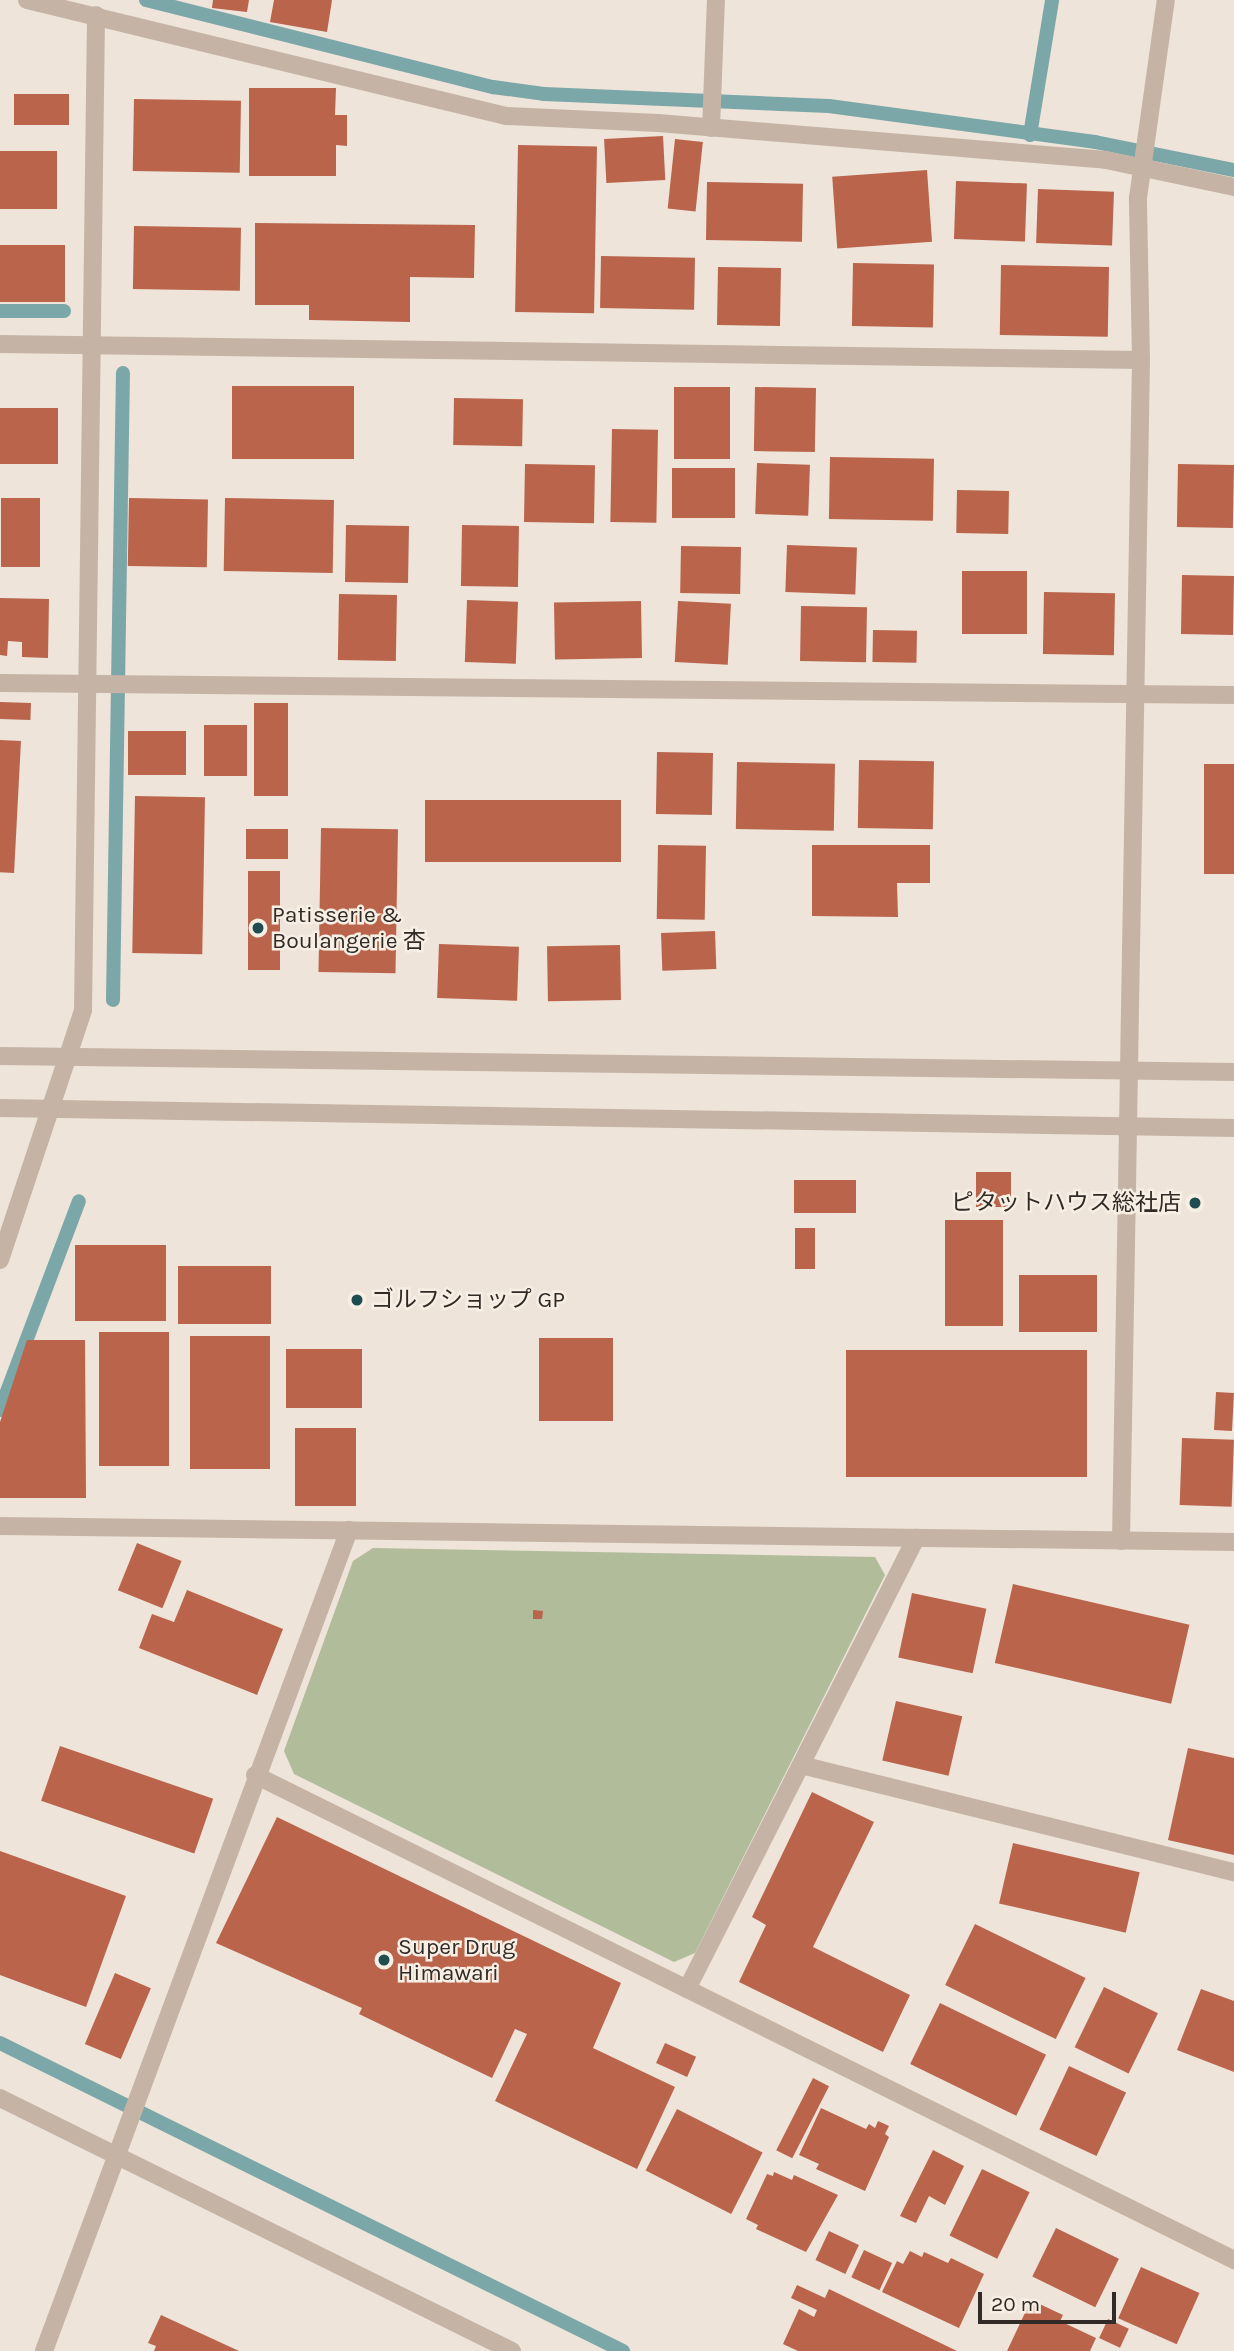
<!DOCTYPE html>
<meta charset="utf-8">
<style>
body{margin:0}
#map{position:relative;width:1234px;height:2351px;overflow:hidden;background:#eee4d9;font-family:Karla,"Noto Sans JP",sans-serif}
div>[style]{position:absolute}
.green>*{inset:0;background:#b1bc9b}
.stream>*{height:14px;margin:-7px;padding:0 7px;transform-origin:7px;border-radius:7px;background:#7ba7a8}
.building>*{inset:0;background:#ba644b;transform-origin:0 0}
.minor>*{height:18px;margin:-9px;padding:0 9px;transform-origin:9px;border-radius:9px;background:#c5b4a6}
.dots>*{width:19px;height:19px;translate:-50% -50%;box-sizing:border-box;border:4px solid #f7eee4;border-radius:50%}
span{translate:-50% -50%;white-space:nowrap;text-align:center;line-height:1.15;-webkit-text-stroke:5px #f7eee4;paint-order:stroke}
.poi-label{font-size:23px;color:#322a26}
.left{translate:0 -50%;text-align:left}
.right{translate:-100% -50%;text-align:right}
.scale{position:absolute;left:978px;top:2292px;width:138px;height:32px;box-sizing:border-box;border:4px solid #322a26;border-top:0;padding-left:9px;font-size:21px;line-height:24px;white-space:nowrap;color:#322a26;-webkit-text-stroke:5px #f7eee4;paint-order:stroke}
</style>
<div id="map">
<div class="green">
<div style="clip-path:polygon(373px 1548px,875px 1557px,885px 1575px,695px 1953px,674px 1962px,294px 1774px,284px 1751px,353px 1561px)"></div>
</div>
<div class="stream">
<div style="left:146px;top:0;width:358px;rotate:14.1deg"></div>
<div style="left:493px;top:87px;width:51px;rotate:7.8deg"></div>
<div style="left:544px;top:94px;width:285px;rotate:2.4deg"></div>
<div style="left:829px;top:106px;width:268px;rotate:7.7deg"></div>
<div style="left:1095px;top:142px;width:142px;rotate:11.4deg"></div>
<div style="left:1030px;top:135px;width:137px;rotate:-80.7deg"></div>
<div style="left:0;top:311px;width:64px"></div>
<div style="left:113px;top:1000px;width:627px;rotate:-89.09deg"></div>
<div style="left:0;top:1410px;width:223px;rotate:-69.3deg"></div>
<div style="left:0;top:2043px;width:695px;rotate:26.31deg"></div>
</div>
<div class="building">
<div style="clip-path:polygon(213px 0,249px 0,247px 12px,212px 8px)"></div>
<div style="clip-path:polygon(274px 0,332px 0,327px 32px,270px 22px)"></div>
<div style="clip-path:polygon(249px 88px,336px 88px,335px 115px,347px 115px,347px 146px,336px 145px,336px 176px,249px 176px)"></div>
<div style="left:14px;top:94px;width:55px;height:31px"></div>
<div style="left:134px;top:99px;width:107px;height:72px;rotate:1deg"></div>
<div style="left:663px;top:136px;width:44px;height:59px;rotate:87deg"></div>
<div style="left:675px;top:139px;width:28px;height:70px;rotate:6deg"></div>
<div style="left:518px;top:145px;width:79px;height:167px;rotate:1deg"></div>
<div style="left:0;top:151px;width:57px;height:58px"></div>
<div style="left:927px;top:170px;width:72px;height:95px;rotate:86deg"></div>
<div style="left:956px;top:181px;width:71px;height:58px;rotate:2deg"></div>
<div style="left:707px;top:182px;width:96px;height:58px;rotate:1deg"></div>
<div style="left:1038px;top:189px;width:76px;height:54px;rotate:2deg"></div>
<div style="clip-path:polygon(255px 223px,475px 225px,474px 278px,410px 277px,410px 322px,309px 320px,309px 305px,255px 305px)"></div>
<div style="left:134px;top:226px;width:107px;height:63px;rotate:1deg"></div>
<div style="left:0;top:245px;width:65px;height:57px"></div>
<div style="left:601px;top:256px;width:94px;height:52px;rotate:1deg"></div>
<div style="left:853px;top:263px;width:81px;height:63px;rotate:1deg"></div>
<div style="left:1001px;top:265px;width:108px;height:70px;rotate:1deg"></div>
<div style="left:718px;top:267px;width:63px;height:58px;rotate:1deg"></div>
<div style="left:232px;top:386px;width:122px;height:73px"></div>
<div style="left:674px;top:387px;width:56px;height:72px"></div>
<div style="left:755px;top:387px;width:61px;height:64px;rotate:1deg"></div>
<div style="left:454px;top:398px;width:69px;height:47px;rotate:1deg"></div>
<div style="left:0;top:408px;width:58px;height:56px"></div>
<div style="left:612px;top:429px;width:46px;height:93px;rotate:1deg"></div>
<div style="left:830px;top:457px;width:104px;height:62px;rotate:1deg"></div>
<div style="left:757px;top:463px;width:53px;height:51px;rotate:2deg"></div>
<div style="left:525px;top:464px;width:70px;height:58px;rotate:1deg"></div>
<div style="left:1178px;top:464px;width:56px;height:63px;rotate:1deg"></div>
<div style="left:672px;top:468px;width:63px;height:50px"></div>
<div style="left:957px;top:490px;width:52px;height:43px;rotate:1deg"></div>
<div style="left:1px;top:498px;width:39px;height:69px"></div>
<div style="left:129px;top:498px;width:79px;height:68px;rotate:1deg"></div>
<div style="left:225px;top:498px;width:109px;height:73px;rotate:1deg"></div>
<div style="left:346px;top:525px;width:63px;height:57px;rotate:1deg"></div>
<div style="left:462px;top:525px;width:57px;height:61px;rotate:1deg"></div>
<div style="left:787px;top:545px;width:70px;height:47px;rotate:2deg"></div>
<div style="left:681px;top:546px;width:60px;height:47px;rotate:1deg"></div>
<div style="left:962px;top:571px;width:65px;height:63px"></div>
<div style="left:1182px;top:575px;width:52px;height:59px;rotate:1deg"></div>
<div style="left:1044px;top:592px;width:71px;height:62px;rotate:1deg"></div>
<div style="left:339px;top:594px;width:58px;height:66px;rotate:1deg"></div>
<div style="clip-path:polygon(0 598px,49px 599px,48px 658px,22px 657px,22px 642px,8px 641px,7px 656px,0 655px)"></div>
<div style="left:467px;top:600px;width:51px;height:62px;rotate:2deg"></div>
<div style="left:641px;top:601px;width:57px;height:87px;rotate:89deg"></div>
<div style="left:678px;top:601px;width:53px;height:61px;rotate:3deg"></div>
<div style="left:801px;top:606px;width:66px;height:55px;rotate:1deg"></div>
<div style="left:873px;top:630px;width:44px;height:32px;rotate:1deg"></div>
<div style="left:0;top:702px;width:31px;height:17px;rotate:2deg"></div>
<div style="left:254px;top:703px;width:34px;height:93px"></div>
<div style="left:204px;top:725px;width:43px;height:51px"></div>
<div style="left:128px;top:731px;width:58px;height:44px"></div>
<div style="left:0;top:740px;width:21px;height:132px;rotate:3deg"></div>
<div style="left:657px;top:752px;width:56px;height:62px;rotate:1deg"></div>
<div style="left:859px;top:760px;width:75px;height:68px;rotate:1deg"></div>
<div style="left:737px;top:762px;width:98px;height:67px;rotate:1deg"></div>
<div style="left:1204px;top:764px;width:30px;height:110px"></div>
<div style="left:135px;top:796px;width:70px;height:157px;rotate:1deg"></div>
<div style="left:425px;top:800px;width:196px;height:62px"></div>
<div style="left:321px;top:828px;width:77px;height:144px;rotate:1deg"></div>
<div style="left:246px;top:829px;width:42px;height:30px"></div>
<div style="left:658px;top:845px;width:48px;height:74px;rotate:1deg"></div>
<div style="clip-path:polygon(812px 845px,930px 845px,930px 883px,897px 883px,898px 917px,812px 916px)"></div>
<div style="left:248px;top:871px;width:32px;height:99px"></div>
<div style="left:715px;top:931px;width:38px;height:54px;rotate:88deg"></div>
<div style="left:439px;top:944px;width:80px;height:54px;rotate:2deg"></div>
<div style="left:620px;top:945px;width:55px;height:73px;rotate:89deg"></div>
<div style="left:976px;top:1172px;width:35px;height:35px"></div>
<div style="left:794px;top:1180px;width:62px;height:33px"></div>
<div style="left:945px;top:1220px;width:58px;height:106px"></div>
<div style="left:795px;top:1228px;width:20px;height:41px"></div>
<div style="left:75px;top:1245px;width:91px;height:76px"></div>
<div style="left:178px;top:1266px;width:93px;height:58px"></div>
<div style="left:1019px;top:1275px;width:78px;height:57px"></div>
<div style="left:99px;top:1332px;width:70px;height:134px"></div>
<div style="left:190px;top:1336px;width:80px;height:133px"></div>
<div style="left:539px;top:1338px;width:74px;height:83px"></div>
<div style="clip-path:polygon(27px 1340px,85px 1340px,86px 1498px,0 1498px,0 1422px)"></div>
<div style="left:286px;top:1349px;width:76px;height:59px"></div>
<div style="left:846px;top:1350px;width:241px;height:127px"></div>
<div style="left:1216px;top:1392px;width:18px;height:38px;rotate:3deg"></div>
<div style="left:295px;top:1428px;width:61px;height:78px"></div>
<div style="left:1182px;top:1438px;width:52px;height:67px;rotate:2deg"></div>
<div style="left:137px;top:1543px;width:48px;height:51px;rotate:22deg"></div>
<div style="left:1013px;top:1584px;width:181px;height:81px;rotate:13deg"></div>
<div style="clip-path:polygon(187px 1590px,283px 1629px,257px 1695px,139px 1648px,152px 1614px,174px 1622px)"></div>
<div style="left:912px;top:1593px;width:76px;height:66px;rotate:12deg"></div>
<div style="clip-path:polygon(533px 1610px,543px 1611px,542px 1619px,533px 1619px)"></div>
<div style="left:896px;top:1701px;width:68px;height:61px;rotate:13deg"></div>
<div style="left:60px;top:1746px;width:162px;height:58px;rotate:19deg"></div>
<div style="clip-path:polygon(1188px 1748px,1234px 1758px,1234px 1855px,1168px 1840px)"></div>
<div style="clip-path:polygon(812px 1792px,874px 1822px,813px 1947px,910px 1995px,883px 2052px,739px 1982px,766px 1925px,752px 1917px)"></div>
<div style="clip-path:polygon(277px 1817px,621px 1983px,593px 2048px,675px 2087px,637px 2169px,495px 2101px,527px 2034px,515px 2029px,492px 2078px,359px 2014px,362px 2008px,216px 1943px)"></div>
<div style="left:1013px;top:1843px;width:130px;height:62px;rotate:13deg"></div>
<div style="clip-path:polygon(0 1851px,126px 1896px,86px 2007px,0 1975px)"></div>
<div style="left:975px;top:1924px;width:123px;height:68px;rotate:26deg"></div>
<div style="left:115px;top:1973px;width:39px;height:77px;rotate:23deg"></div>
<div style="left:1104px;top:1987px;width:60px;height:67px;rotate:26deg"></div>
<div style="clip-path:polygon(1201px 1989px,1234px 2001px,1234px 2072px,1177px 2050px)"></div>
<div style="left:940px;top:2003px;width:118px;height:68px;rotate:26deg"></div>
<div style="left:665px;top:2043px;width:34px;height:22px;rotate:24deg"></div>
<div style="left:1069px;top:2066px;width:63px;height:70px;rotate:25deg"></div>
<div style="left:813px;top:2078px;width:18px;height:81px;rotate:27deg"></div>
<div style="clip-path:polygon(821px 2108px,866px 2129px,869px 2124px,875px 2128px,878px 2121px,889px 2126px,885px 2134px,889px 2137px,865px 2191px,816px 2169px,819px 2164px,799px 2155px)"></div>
<div style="left:677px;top:2109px;width:96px;height:69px;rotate:27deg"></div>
<div style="clip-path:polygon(933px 2150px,964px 2166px,945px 2205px,929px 2196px,916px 2223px,900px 2216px)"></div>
<div style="left:982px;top:2169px;width:53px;height:74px;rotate:26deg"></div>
<div style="clip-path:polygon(774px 2172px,792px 2180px,794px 2175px,838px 2195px,806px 2252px,756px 2229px,758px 2225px,746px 2219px,767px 2174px,773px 2176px)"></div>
<div style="left:1056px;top:2228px;width:70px;height:54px;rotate:26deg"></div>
<div style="left:829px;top:2231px;width:33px;height:32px;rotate:25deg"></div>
<div style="left:864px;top:2250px;width:31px;height:30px;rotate:25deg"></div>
<div style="clip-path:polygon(910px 2251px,922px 2257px,924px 2252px,948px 2263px,951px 2258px,984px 2274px,959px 2328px,882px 2292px,897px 2261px,903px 2264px)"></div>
<div style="left:1141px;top:2267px;width:64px;height:56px;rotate:24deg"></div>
<div style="clip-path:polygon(797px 2285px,825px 2298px,829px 2289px,957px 2351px,798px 2351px,783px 2344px,799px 2309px,814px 2317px,817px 2310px,791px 2298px)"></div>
<div style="clip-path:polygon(1031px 2300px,1063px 2315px,1060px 2321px,1096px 2338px,1090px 2351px,1007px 2351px)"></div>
<div style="clip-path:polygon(161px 2315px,239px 2351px,154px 2351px,156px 2346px,148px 2343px)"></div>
<div style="left:1108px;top:2319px;width:23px;height:21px;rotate:25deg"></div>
</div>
<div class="minor">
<div style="left:27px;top:0;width:493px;rotate:13.6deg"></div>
<div style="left:506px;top:116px;width:152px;rotate:2.6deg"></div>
<div style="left:658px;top:123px;width:450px;rotate:4.7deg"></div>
<div style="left:1106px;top:160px;width:131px;rotate:11.9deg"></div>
<div style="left:711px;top:128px;width:128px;rotate:-87.8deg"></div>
<div style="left:0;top:344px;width:1141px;rotate:0.8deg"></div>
<div style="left:0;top:683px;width:1234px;rotate:0.56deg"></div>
<div style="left:0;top:1056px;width:1234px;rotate:0.74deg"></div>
<div style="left:0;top:1108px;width:1234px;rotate:0.93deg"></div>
<div style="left:0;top:1260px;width:263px;rotate:-71.6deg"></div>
<div style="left:83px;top:1010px;width:995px;rotate:-89.25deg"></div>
<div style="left:0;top:1526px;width:1234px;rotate:0.74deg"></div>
<div style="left:1121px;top:1541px;width:1181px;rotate:-89.03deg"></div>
<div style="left:1141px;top:360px;width:162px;rotate:-91.1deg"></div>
<div style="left:1138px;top:198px;width:200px;rotate:-82deg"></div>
<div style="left:801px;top:1765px;width:446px;rotate:13.9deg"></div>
<div style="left:255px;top:1775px;width:1093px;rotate:26.35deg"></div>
<div style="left:687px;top:1989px;width:506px;rotate:-63.08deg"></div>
<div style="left:0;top:2098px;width:571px;rotate:26.3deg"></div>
<div style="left:44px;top:2351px;width:876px;rotate:-69.62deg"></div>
</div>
<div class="dots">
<div style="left:258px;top:928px;background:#204d4f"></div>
<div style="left:1195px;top:1203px;background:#204d4f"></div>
<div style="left:357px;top:1300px;background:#204d4f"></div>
<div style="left:384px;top:1960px;background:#204d4f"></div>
</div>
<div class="poi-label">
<span class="left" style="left:272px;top:928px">Patisserie &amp;<br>Boulangerie 杏</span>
<span class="right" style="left:1181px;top:1203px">ピタットハウス総社店</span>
<span class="left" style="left:371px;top:1300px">ゴルフショップ GP</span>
<span class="left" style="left:398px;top:1960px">Super Drug<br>Himawari</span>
</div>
<div class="scale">20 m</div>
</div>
